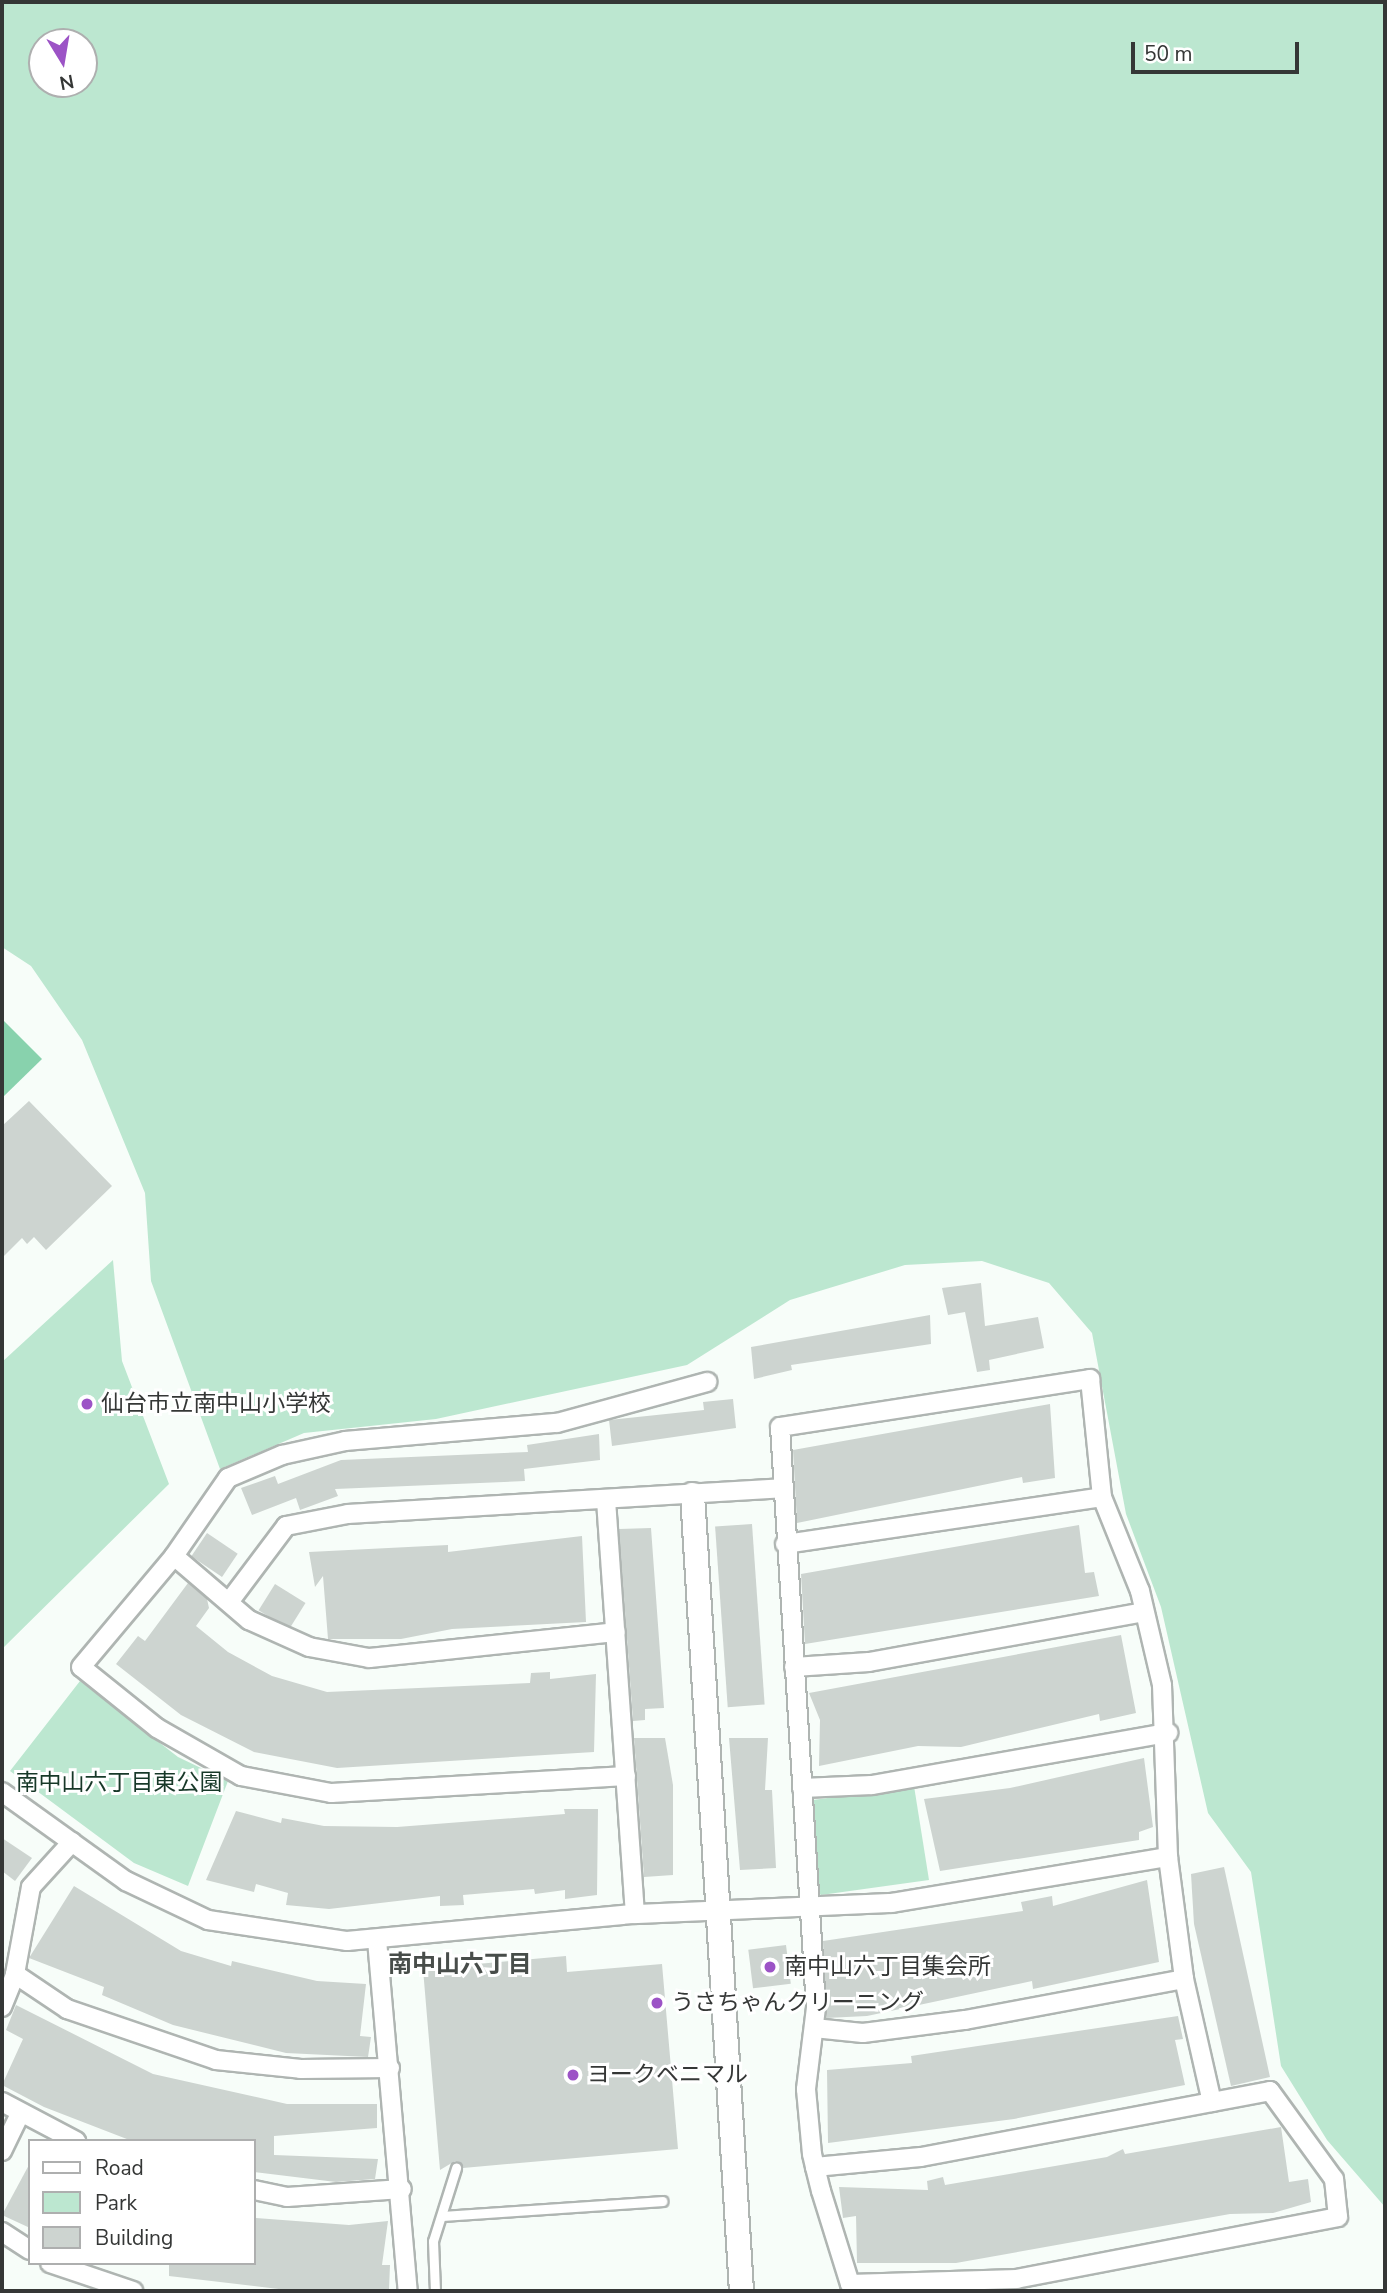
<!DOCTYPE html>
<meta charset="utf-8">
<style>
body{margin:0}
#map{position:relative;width:1387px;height:2293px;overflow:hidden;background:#f7fdf9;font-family:"Nunito Sans","Noto Sans JP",sans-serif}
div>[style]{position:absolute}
.green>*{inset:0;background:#bce7d0}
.water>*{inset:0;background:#88d2ad}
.building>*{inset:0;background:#cdd4d0;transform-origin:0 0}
.roads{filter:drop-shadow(2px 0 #afb5b2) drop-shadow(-2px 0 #afb5b2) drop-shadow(0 2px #afb5b2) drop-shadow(0 -2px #afb5b2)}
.service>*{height:9px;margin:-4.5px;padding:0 4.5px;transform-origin:4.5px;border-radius:4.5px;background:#fff}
.minor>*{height:18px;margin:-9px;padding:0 9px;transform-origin:9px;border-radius:9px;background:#fff}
.tertiary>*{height:23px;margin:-11.5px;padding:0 11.5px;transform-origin:11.5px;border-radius:11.5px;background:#fff}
.dots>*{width:19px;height:19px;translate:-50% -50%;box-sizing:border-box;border:4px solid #fff;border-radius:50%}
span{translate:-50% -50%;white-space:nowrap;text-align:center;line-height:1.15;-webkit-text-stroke:6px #fff;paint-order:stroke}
.poi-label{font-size:23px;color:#353736}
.left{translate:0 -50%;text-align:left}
.park-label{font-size:23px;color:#173828}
.neighbourhood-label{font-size:24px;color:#484d4a;font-weight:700}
.frame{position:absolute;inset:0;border:4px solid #353736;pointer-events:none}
.legend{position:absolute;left:28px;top:2139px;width:228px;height:126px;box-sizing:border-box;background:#fff;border:2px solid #aeafaf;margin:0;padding:9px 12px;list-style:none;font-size:21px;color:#353736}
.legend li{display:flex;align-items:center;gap:14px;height:35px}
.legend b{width:35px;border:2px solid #aeafaf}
.north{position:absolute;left:28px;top:28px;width:70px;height:70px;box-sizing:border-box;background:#fff;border:2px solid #aeafaf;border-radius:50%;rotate:169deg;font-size:19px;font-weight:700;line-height:28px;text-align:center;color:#353736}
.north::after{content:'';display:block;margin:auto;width:24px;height:32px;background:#9c53c6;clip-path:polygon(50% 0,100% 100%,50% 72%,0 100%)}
.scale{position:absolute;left:1131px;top:42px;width:168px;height:32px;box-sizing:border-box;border:4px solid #353736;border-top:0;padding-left:9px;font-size:21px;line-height:24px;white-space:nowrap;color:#353736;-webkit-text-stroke:5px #fff;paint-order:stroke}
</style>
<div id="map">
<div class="green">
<div style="clip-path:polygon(evenodd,2px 2px,1385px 2px,1385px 2207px,1327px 2140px,1281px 2066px,1251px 1872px,1208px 1813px,1161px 1607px,1126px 1514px,1092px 1333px,1049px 1283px,982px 1261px,905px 1265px,790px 1300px,687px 1365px,436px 1419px,304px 1433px,220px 1469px,151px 1281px,145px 1193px,82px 1040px,31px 966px,2px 947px,2px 2px,84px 42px,84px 84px,42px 84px,42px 42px,84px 42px)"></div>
<div style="clip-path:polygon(113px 1260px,122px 1361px,169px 1484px,2px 1649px,2px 1362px)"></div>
<div style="clip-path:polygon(80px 1681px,178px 1757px,228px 1781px,188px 1886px,134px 1863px,10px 1771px)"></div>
<div style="clip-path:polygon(914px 1786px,929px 1880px,821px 1895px,813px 1889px,808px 1807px,813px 1800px)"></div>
</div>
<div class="water">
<div style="clip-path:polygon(2px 1019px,42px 1059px,2px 1098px)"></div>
</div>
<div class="building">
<div style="clip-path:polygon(29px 1101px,112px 1186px,46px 1250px,34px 1237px,27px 1244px,22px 1238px,2px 1258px,2px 1126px)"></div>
<div style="clip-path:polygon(981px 1283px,985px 1326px,1038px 1317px,1044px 1348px,989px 1360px,990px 1370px,977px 1372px,965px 1312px,948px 1315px,942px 1288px)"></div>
<div style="clip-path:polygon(930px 1315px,931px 1344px,791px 1365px,792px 1370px,754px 1379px,751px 1347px)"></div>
<div style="clip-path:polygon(733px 1399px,736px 1428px,612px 1446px,609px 1420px,704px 1410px,703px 1402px)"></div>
<div style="clip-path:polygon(1050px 1404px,1055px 1478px,1023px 1483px,1022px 1477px,797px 1523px,793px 1450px)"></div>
<div style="clip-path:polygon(599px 1434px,600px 1460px,524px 1469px,525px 1481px,335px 1489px,338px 1496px,300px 1510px,296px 1498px,252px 1515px,241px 1488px,275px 1476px,278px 1484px,341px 1460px,528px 1452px,527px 1445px)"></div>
<div style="left:752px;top:1524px;width:181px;height:37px;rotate:86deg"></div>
<div style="clip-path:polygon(1079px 1525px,1085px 1573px,1094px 1572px,1099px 1596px,805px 1644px,801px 1574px)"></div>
<div style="clip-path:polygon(651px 1528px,664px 1708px,645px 1709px,645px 1720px,633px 1721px,619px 1529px)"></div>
<div style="left:207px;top:1533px;width:37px;height:28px;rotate:34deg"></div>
<div style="clip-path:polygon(582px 1536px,586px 1622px,452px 1629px,401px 1639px,328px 1639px,323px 1576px,315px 1587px,309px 1552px,448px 1545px,448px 1552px)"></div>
<div style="clip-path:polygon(188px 1583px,207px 1599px,209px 1608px,196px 1626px,228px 1652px,272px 1676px,327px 1692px,530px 1683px,531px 1673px,550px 1672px,550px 1679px,596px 1674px,594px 1752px,337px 1768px,254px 1752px,181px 1715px,116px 1664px,138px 1636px,145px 1641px)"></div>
<div style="left:275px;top:1584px;width:36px;height:31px;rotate:32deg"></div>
<div style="clip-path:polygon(1121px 1635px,1136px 1713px,1100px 1721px,1099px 1714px,961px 1747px,918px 1746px,819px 1766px,820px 1720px,809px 1693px)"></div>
<div style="clip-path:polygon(634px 1738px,665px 1738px,673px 1785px,673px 1875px,644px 1877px)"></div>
<div style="clip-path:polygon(729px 1738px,768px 1738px,765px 1790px,772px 1790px,776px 1868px,740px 1870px)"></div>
<div style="clip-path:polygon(1144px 1758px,1153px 1827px,1139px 1832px,1139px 1840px,940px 1871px,924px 1799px,1010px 1788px)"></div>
<div style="clip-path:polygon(564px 1809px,598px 1809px,597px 1895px,565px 1899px,565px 1890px,535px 1894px,534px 1889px,463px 1895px,464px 1905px,440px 1906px,440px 1896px,329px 1909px,286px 1905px,288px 1893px,256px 1884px,254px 1892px,206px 1880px,236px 1811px,281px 1823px,282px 1818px,324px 1826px,397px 1827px,565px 1814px)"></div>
<div style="clip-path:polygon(2px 1838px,32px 1858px,15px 1881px,2px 1871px)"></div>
<div style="clip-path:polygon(1224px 1867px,1270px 2077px,1231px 2086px,1194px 1924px,1191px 1874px)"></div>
<div style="clip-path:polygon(1147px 1880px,1159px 1962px,1033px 1989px,1032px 1981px,867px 2016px,826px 2018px,823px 1941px,1023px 1911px,1021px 1902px,1052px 1896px,1053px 1906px)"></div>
<div style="clip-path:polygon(74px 1886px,181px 1951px,231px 1966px,232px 1961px,317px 1981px,366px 1984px,360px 2036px,371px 2037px,368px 2057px,286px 2053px,173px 2025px,102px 1995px,104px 1987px,29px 1958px)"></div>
<div style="left:786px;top:1945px;width:39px;height:38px;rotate:83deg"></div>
<div style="clip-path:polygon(566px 1956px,567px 1972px,662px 1964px,678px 2149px,463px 2168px,455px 2161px,440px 2170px,423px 1969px)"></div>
<div style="clip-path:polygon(16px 2005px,153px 2074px,287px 2104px,377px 2104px,377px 2128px,274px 2136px,274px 2155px,378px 2159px,375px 2179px,336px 2182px,254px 2172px,254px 2141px,132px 2141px,44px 2107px,2px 2085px,23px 2039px,6px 2030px)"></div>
<div style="clip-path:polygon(1178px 2016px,1183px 2039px,1175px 2040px,1185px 2085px,1014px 2119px,828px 2143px,827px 2070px,912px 2063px,911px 2056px)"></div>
<div style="clip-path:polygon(1281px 2127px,1289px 2182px,1308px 2179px,1311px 2202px,1273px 2213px,1230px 2214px,956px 2263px,857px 2263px,856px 2216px,843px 2218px,839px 2187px,928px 2190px,927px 2181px,943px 2177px,945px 2185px,1107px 2157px,1123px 2149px,1125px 2154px)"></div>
<div style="clip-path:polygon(30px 2163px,30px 2228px,2px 2215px)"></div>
<div style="clip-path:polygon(256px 2218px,349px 2225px,388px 2221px,382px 2265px,390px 2265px,389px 2290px,295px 2291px,169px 2276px,169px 2263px,254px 2263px)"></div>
</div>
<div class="roads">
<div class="service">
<div style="left:443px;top:2216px;width:220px;rotate:-3.9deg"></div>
<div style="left:435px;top:2291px;width:50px;rotate:-92.3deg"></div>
<div style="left:433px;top:2241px;width:77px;rotate:-72.5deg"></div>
</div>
<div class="minor">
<div style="left:606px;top:1500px;width:415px;rotate:86deg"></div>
<div style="left:785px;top:1544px;width:320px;rotate:-8.4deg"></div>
<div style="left:174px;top:1556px;width:99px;rotate:40.5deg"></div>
<div style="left:249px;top:1620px;width:66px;rotate:24.2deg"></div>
<div style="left:309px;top:1647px;width:61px;rotate:10.4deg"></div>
<div style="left:369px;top:1658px;width:248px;rotate:-6deg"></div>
<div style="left:229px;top:1602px;width:95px;rotate:-53.1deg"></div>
<div style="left:286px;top:1526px;width:63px;rotate:-11deg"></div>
<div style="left:348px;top:1514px;width:434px;rotate:-3.4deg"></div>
<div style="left:794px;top:1667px;width:75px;rotate:-3.8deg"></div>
<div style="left:869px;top:1662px;width:279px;rotate:-10.3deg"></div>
<div style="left:626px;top:1776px;width:295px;rotate:176.7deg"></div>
<div style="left:331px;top:1793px;width:92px;rotate:-169.3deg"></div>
<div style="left:241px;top:1776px;width:97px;rotate:-150.3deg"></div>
<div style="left:157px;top:1728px;width:97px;rotate:-141.2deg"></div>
<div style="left:81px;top:1667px;width:145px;rotate:-50deg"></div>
<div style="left:174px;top:1556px;width:95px;rotate:-55.3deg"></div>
<div style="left:228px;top:1478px;width:59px;rotate:-23.1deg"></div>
<div style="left:282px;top:1455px;width:65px;rotate:-12.5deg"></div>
<div style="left:345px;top:1441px;width:213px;rotate:-4.9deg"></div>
<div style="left:557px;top:1423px;width:156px;rotate:-15.3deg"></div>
<div style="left:802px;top:1788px;width:70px;rotate:-2.5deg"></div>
<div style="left:872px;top:1785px;width:301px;rotate:-10deg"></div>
<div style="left:2px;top:1792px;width:153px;rotate:35.7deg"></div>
<div style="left:126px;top:1881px;width:91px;rotate:25.4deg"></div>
<div style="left:208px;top:1920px;width:141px;rotate:8.6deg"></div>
<div style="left:347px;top:1941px;width:289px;rotate:-5.4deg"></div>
<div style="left:635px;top:1914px;width:257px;rotate:-2.5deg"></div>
<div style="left:892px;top:1903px;width:280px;rotate:-9.5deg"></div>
<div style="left:377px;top:1940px;width:352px;rotate:85deg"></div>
<div style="left:15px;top:1974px;width:63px;rotate:33.9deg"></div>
<div style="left:67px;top:2009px;width:157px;rotate:18.9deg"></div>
<div style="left:216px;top:2060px;width:85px;rotate:6deg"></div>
<div style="left:301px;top:2069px;width:89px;rotate:-0.6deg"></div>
<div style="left:2px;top:2007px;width:35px;rotate:-68deg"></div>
<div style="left:15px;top:1974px;width:88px;rotate:-79.6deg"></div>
<div style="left:31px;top:1887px;width:61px;rotate:-47.7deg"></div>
<div style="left:814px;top:2028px;width:49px;rotate:5.8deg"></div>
<div style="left:863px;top:2033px;width:103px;rotate:-7.3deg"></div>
<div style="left:965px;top:2020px;width:223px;rotate:-10.6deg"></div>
<div style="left:2px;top:2102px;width:84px;rotate:27.8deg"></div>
<div style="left:2px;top:2151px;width:41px;rotate:-64.1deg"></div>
<div style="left:815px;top:2167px;width:106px;rotate:-5.4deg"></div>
<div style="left:921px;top:2157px;width:355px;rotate:-10.7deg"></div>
<div style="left:1270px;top:2091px;width:109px;rotate:54deg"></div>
<div style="left:1334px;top:2179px;width:38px;rotate:84deg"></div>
<div style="left:1338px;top:2217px;width:327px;rotate:169.1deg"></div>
<div style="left:1017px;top:2279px;width:167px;rotate:178.3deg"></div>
<div style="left:850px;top:2284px;width:97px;rotate:-107.3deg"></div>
<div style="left:821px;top:2191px;width:25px;rotate:-104deg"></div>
<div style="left:815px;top:2167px;width:13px;rotate:-103deg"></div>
<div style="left:812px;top:2154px;width:65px;rotate:-95.3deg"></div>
<div style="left:806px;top:2089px;width:83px;rotate:-83deg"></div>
<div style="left:816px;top:2007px;width:581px;rotate:-93.55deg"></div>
<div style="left:780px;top:1427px;width:314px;rotate:-8.8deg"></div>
<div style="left:1090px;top:1379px;width:119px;rotate:84.2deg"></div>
<div style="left:1102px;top:1497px;width:101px;rotate:68deg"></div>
<div style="left:1140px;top:1591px;width:97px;rotate:76.8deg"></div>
<div style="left:1162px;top:1685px;width:172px;rotate:88deg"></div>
<div style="left:1168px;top:1857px;width:123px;rotate:82.5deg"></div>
<div style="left:1184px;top:1979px;width:126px;rotate:77.2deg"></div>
<div style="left:254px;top:2190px;width:34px;rotate:12deg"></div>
<div style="left:287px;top:2197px;width:115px;rotate:-4deg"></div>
<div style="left:2px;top:2232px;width:33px;rotate:33deg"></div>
<div style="left:50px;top:2263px;width:88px;rotate:18.6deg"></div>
</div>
<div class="tertiary">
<div style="left:692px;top:1494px;width:799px;rotate:86.48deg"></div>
</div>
</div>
<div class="dots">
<div style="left:87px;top:1404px;background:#9c53c6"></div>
<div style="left:770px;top:1967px;background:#9c53c6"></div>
<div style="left:657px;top:2003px;background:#9c53c6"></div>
<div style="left:573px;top:2075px;background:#9c53c6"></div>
</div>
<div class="poi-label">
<span class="left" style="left:101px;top:1404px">仙台市立南中山小学校</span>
<span class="left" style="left:784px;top:1967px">南中山六丁目集会所</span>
<span class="left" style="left:671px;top:2003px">うさちゃんクリーニング</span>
<span class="left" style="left:587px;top:2075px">ヨークベニマル</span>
</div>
<div class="park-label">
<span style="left:119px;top:1783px">南中山六丁目東公園</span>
</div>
<div class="neighbourhood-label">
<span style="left:460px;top:1965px">南中山六丁目</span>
</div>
<div class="frame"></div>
<ul class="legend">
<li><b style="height:9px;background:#fff"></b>Road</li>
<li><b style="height:19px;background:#bce7d0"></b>Park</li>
<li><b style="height:19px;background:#cdd4d0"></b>Building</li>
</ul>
<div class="north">N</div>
<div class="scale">50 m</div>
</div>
